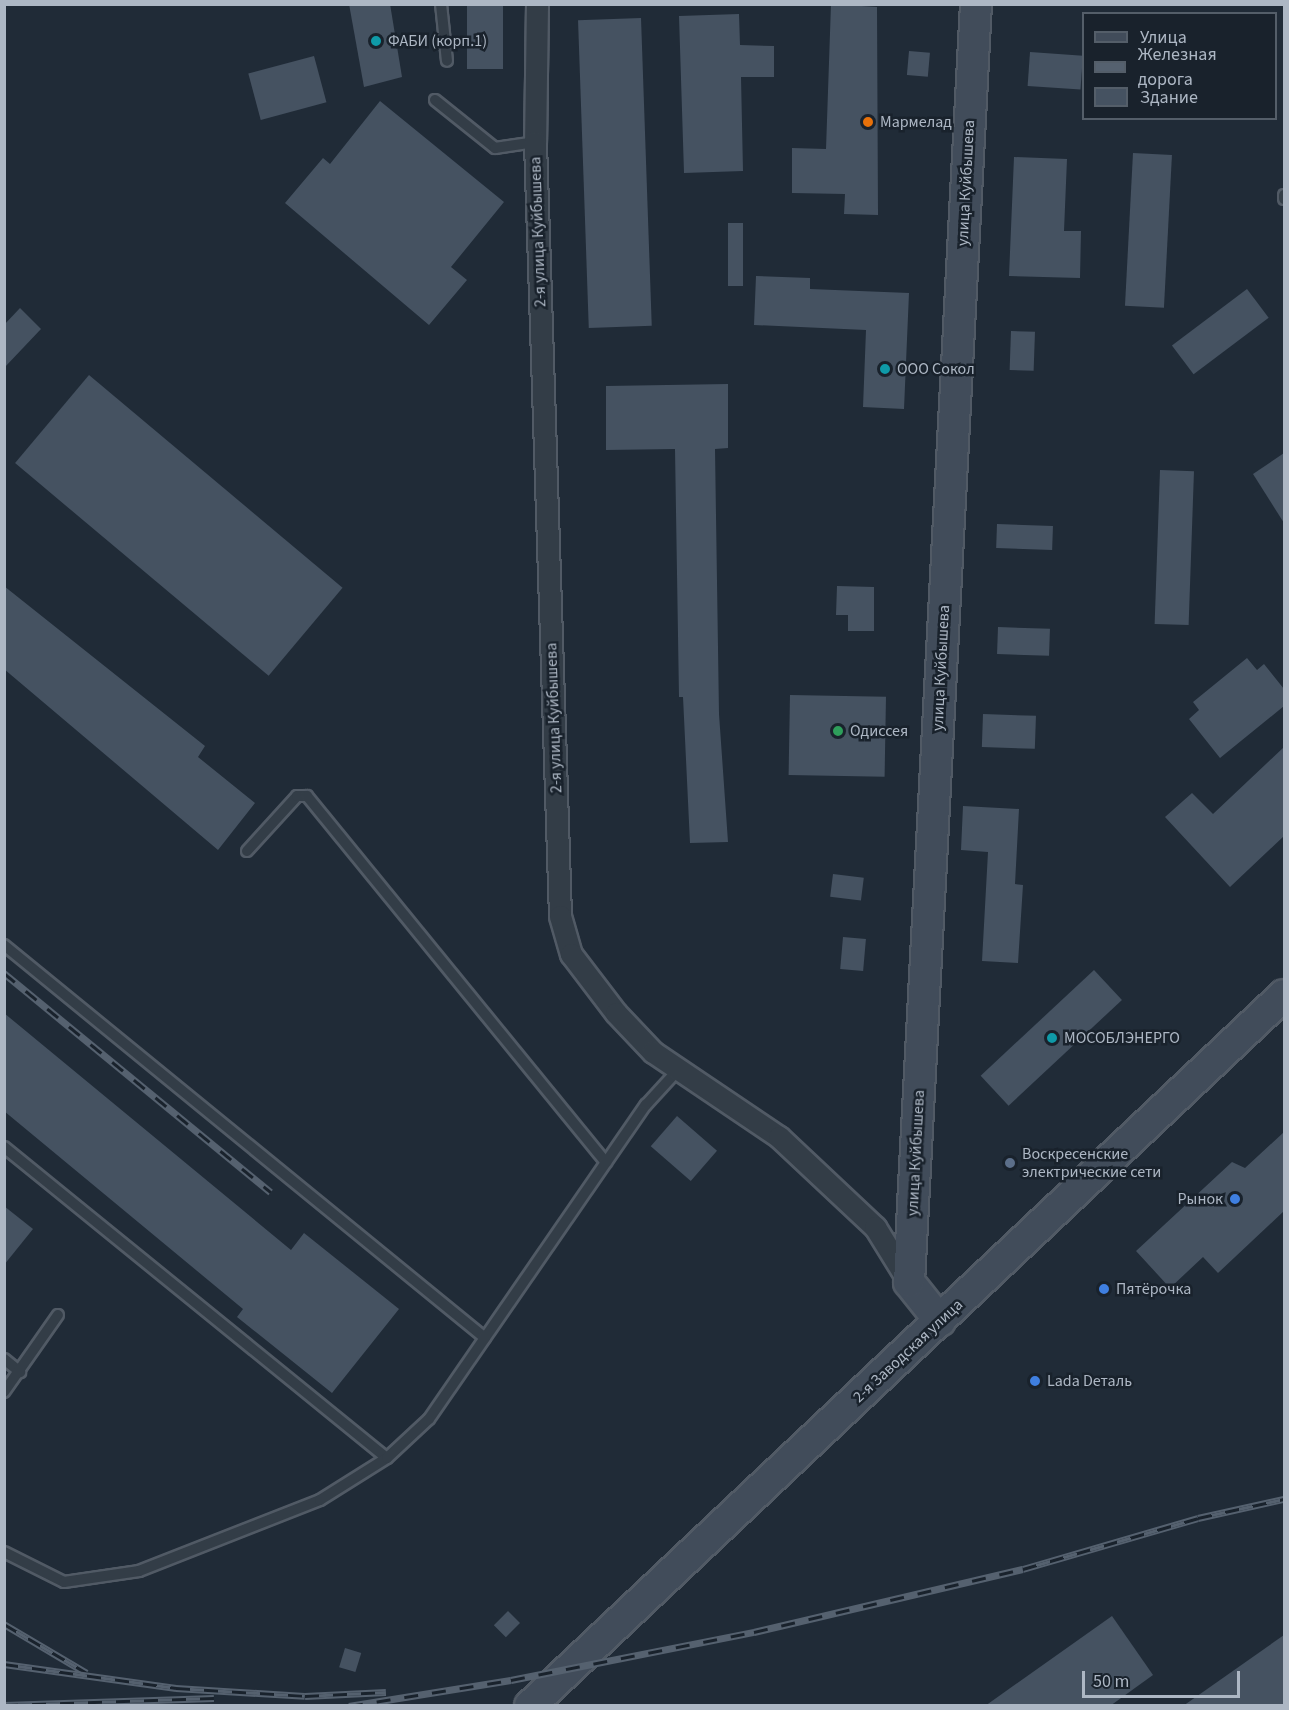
<!DOCTYPE html>
<meta charset="utf-8">
<style>
body{margin:0}
#map{position:relative;width:1289px;height:1710px;overflow:hidden;background:#202b37;font-family:"Source Sans 3",sans-serif}
div>[style]{position:absolute}
.building>*{inset:0;background:#455261;transform-origin:0 0}
.roads{filter:drop-shadow(2px 0 #515a65) drop-shadow(-2px 0 #515a65) drop-shadow(0 2px #515a65) drop-shadow(0 -2px #515a65)}
.lane>*{height:10px;margin:-5px;padding:0 5px;transform-origin:5px;border-radius:5px;background:#333d47}
.street>*{height:21px;margin:-10.5px;padding:0 10.5px;transform-origin:10.5px;border-radius:10.5px;background:#333d47}
.secondary>*{height:30px;margin:-15px;padding:0 15px;transform-origin:15px;border-radius:15px;background:#414c5a}
.rail>*{height:7px;margin-top:-3.5px;transform-origin:0;background:repeating-linear-gradient(90deg,#19222c 0 14px,#55616f 0 28px);box-sizing:border-box;border-block:2px solid #55616f}
.dots>*{width:16px;height:16px;translate:-50% -50%;box-sizing:border-box;border:3px solid #19222c;border-radius:50%}
span{translate:-50% -50%;white-space:nowrap;text-align:center;line-height:1.15;-webkit-text-stroke:5px #19222c;paint-order:stroke}
.poi-label{font-size:16px;color:#adb7c4}
.left{translate:0 -50%;text-align:left}
.right{translate:-100% -50%;text-align:right}
.street-label{font-size:16px;color:#adb7c4}
.frame{position:absolute;inset:0;border:6px solid #adb7c4;pointer-events:none}
.legend{position:absolute;left:1082px;top:12px;width:195px;height:108px;box-sizing:border-box;background:#19222c;border:2px solid #545e69;margin:0;padding:8px 10px;list-style:none;font-size:18px;color:#adb7c4}
.legend li{display:flex;align-items:center;gap:12px;height:30px}
.legend b{width:30px;border:2px solid #545e69}
.scale{position:absolute;left:1082px;top:1671px;width:158px;height:27px;box-sizing:border-box;border:3px solid #adb7c4;border-top:0;padding-left:8px;font-size:18px;line-height:21px;white-space:nowrap;color:#adb7c4;-webkit-text-stroke:4px #19222c;paint-order:stroke}
</style>
<div id="map">
<div class="building">
<div style="clip-path:polygon(349px 4px,390px 4px,402px 77px,364px 87px)"></div>
<div style="left:467px;top:4px;width:36px;height:65px"></div>
<div style="clip-path:polygon(831px 4px,877px 7px,878px 215px,844px 214px,845px 194px,792px 193px,792px 148px,826px 149px)"></div>
<div style="clip-path:polygon(739px 14px,740px 45px,774px 46px,774px 77px,741px 77px,743px 171px,684px 173px,679px 16px)"></div>
<div style="left:641px;top:18px;width:308px;height:63px;rotate:88deg"></div>
<div style="left:909px;top:51px;width:21px;height:24px;rotate:5deg"></div>
<div style="left:1030px;top:52px;width:53px;height:34px;rotate:4deg"></div>
<div style="left:314px;top:56px;width:48px;height:68px;rotate:75deg"></div>
<div style="clip-path:polygon(380px 101px,504px 202px,451px 267px,467px 280px,429px 325px,285px 203px,323px 158px,330px 164px)"></div>
<div style="left:1133px;top:153px;width:39px;height:153px;rotate:3deg"></div>
<div style="clip-path:polygon(1014px 157px,1067px 159px,1064px 231px,1081px 231px,1080px 278px,1009px 276px)"></div>
<div style="left:728px;top:223px;width:15px;height:63px"></div>
<div style="clip-path:polygon(756px 276px,810px 278px,810px 289px,909px 293px,904px 409px,863px 407px,866px 330px,754px 325px)"></div>
<div style="left:1247px;top:289px;width:36px;height:94px;rotate:53deg"></div>
<div style="clip-path:polygon(20px 308px,41px 329px,4px 368px,4px 325px)"></div>
<div style="left:1011px;top:331px;width:24px;height:39px;rotate:2deg"></div>
<div style="left:89px;top:375px;width:331px;height:115px;rotate:40deg"></div>
<div style="clip-path:polygon(728px 384px,728px 448px,715px 449px,719px 714px,728px 842px,690px 843px,683px 697px,679px 697px,675px 449px,606px 450px,606px 386px)"></div>
<div style="clip-path:polygon(1284px 453px,1284px 523px,1253px 474px)"></div>
<div style="left:1160px;top:470px;width:34px;height:154px;rotate:2deg"></div>
<div style="left:997px;top:524px;width:56px;height:24px;rotate:2deg"></div>
<div style="clip-path:polygon(4px 586px,205px 746px,198px 757px,255px 803px,218px 850px,4px 669px)"></div>
<div style="clip-path:polygon(837px 586px,874px 587px,874px 631px,848px 631px,848px 615px,836px 615px)"></div>
<div style="left:998px;top:627px;width:52px;height:27px;rotate:2deg"></div>
<div style="clip-path:polygon(1247px 658px,1257px 670px,1264px 664px,1284px 689px,1284px 706px,1220px 758px,1189px 719px,1199px 710px,1193px 702px)"></div>
<div style="left:790px;top:695px;width:96px;height:80px;rotate:1deg"></div>
<div style="left:983px;top:714px;width:53px;height:33px;rotate:2deg"></div>
<div style="clip-path:polygon(1284px 747px,1284px 836px,1230px 887px,1165px 817px,1192px 793px,1213px 814px)"></div>
<div style="clip-path:polygon(963px 806px,1019px 809px,1015px 884px,1023px 885px,1018px 963px,982px 961px,988px 852px,961px 850px)"></div>
<div style="left:833px;top:874px;width:31px;height:23px;rotate:7deg"></div>
<div style="left:843px;top:937px;width:23px;height:32px;rotate:5deg"></div>
<div style="left:1094px;top:970px;width:41px;height:155px;rotate:47deg"></div>
<div style="clip-path:polygon(4px 1013px,291px 1250px,304px 1233px,399px 1309px,332px 1393px,237px 1317px,243px 1309px,4px 1111px)"></div>
<div style="left:677px;top:1116px;width:53px;height:40px;rotate:41deg"></div>
<div style="clip-path:polygon(1284px 1132px,1284px 1211px,1218px 1273px,1203px 1257px,1170px 1288px,1136px 1251px,1232px 1162px,1245px 1168px)"></div>
<div style="clip-path:polygon(4px 1206px,33px 1229px,4px 1265px)"></div>
<div style="left:508px;top:1611px;width:17px;height:20px;rotate:45deg"></div>
<div style="clip-path:polygon(1112px 1616px,1153px 1675px,1110px 1706px,985px 1706px)"></div>
<div style="clip-path:polygon(1284px 1635px,1284px 1706px,1183px 1706px)"></div>
<div style="left:345px;top:1648px;width:17px;height:20px;rotate:17deg"></div>
</div>
<div class="roads">
<div class="lane">
<div style="left:441px;top:4px;width:57px;rotate:84deg"></div>
<div style="left:435px;top:100px;width:77px;rotate:38.7deg"></div>
<div style="left:495px;top:148px;width:40px;rotate:-8.5deg"></div>
<div style="left:1284px;top:195px;width:4px;rotate:90deg"></div>
<div style="left:247px;top:851px;width:74px;rotate:-47.7deg"></div>
<div style="left:297px;top:796px;width:10px"></div>
<div style="left:307px;top:796px;width:473px;rotate:50.8deg"></div>
<div style="left:4px;top:945px;width:621px;rotate:39.25deg"></div>
<div style="left:4px;top:1147px;width:493px;rotate:39.1deg"></div>
<div style="left:4px;top:1359px;width:21px;rotate:39deg"></div>
<div style="left:4px;top:1392px;width:94px;rotate:-55deg"></div>
<div style="left:4px;top:1552px;width:67px;rotate:26.6deg"></div>
<div style="left:64px;top:1582px;width:76px;rotate:-8.3deg"></div>
<div style="left:139px;top:1571px;width:194px;rotate:-21.4deg"></div>
<div style="left:320px;top:1500px;width:79px;rotate:-32.1deg"></div>
<div style="left:387px;top:1458px;width:57px;rotate:-42.9deg"></div>
<div style="left:429px;top:1419px;width:382px;rotate:-55.4deg"></div>
<div style="left:646px;top:1105px;width:49px;rotate:-47.5deg"></div>
</div>
<div class="street">
<div style="left:537px;top:4px;width:138px;rotate:90.8deg"></div>
<div style="left:535px;top:142px;width:774px;rotate:88.15deg"></div>
<div style="left:560px;top:916px;width:40px;rotate:74deg"></div>
<div style="left:571px;top:954px;width:74px;rotate:52.7deg"></div>
<div style="left:616px;top:1013px;width:54px;rotate:46.5deg"></div>
<div style="left:653px;top:1052px;width:152px;rotate:34deg"></div>
<div style="left:779px;top:1137px;width:132px;rotate:43.2deg"></div>
<div style="left:875px;top:1227px;width:65px;rotate:58.3deg"></div>
</div>
<div class="secondary">
<div style="left:940px;top:1321px;width:50px;rotate:-128.5deg"></div>
<div style="left:909px;top:1282px;width:1280px;rotate:-87deg"></div>
<div style="left:530px;top:1706px;width:1036px;rotate:-43.32deg"></div>
</div>
</div>
<div class="rail">
<div style="left:4px;top:973px;width:345px;rotate:39.4deg"></div>
<div style="left:4px;top:1624px;width:96px;rotate:30.6deg"></div>
<div style="left:4px;top:1664px;width:174px;rotate:7.9deg"></div>
<div style="left:176px;top:1688px;width:129px;rotate:3.5deg"></div>
<div style="left:305px;top:1696px;width:81px;rotate:-2.8deg"></div>
<div style="left:4px;top:1705px;width:210px;rotate:-1.9deg"></div>
<div style="left:349px;top:1706px;width:164px;rotate:-9.1deg"></div>
<div style="left:511px;top:1680px;width:248px;rotate:-11.2deg"></div>
<div style="left:754px;top:1632px;width:276px;rotate:-13.2deg"></div>
<div style="left:1023px;top:1569px;width:182px;rotate:-16.2deg"></div>
<div style="left:1198px;top:1518px;width:88px;rotate:-12.5deg"></div>
</div>
<div class="dots">
<div style="left:376px;top:41px;background:#0f9aa8"></div>
<div style="left:868px;top:122px;background:#e8710a"></div>
<div style="left:885px;top:369px;background:#0f9aa8"></div>
<div style="left:838px;top:731px;background:#2e9e5b"></div>
<div style="left:1052px;top:1038px;background:#0f9aa8"></div>
<div style="left:1010px;top:1163px;background:#5c6f8a"></div>
<div style="left:1235px;top:1199px;background:#3f7fe0"></div>
<div style="left:1104px;top:1289px;background:#3f7fe0"></div>
<div style="left:1035px;top:1381px;background:#3f7fe0"></div>
</div>
<div class="poi-label">
<span class="left" style="left:388px;top:41px">ФАБИ (корп.1)</span>
<span class="left" style="left:880px;top:122px">Мармелад</span>
<span class="left" style="left:897px;top:369px">ООО Сокол</span>
<span class="left" style="left:850px;top:731px">Одиссея</span>
<span class="left" style="left:1064px;top:1038px">МОСОБЛЭНЕРГО</span>
<span class="left" style="left:1022px;top:1163px">Воскресенские<br>электрические сети</span>
<span class="right" style="left:1223px;top:1199px">Рынок</span>
<span class="left" style="left:1116px;top:1289px">Пятёрочка</span>
<span class="left" style="left:1047px;top:1381px">Lada Dеталь</span>
</div>
<div class="street-label">
<span style="left:966px;top:183px;rotate:-87deg">улица Куйбышева</span>
<span style="left:538px;top:232px;rotate:-92deg">2-я улица Куйбышева</span>
<span style="left:941px;top:668px;rotate:-87deg">улица Куйбышева</span>
<span style="left:554px;top:718px;rotate:-92deg">2-я улица Куйбышева</span>
<span style="left:916px;top:1153px;rotate:-87deg">улица Куйбышева</span>
<span style="left:908px;top:1351px;rotate:-43deg">2-я Заводская улица</span>
</div>
<div class="frame"></div>
<ul class="legend">
<li><b style="height:8px;background:#414c5a"></b>Улица</li>
<li><b style="height:8px;background:#55616f"></b>Железная дорога</li>
<li><b style="height:16px;background:#455261"></b>Здание</li>
</ul>
<div class="scale">50 m</div>
</div>
